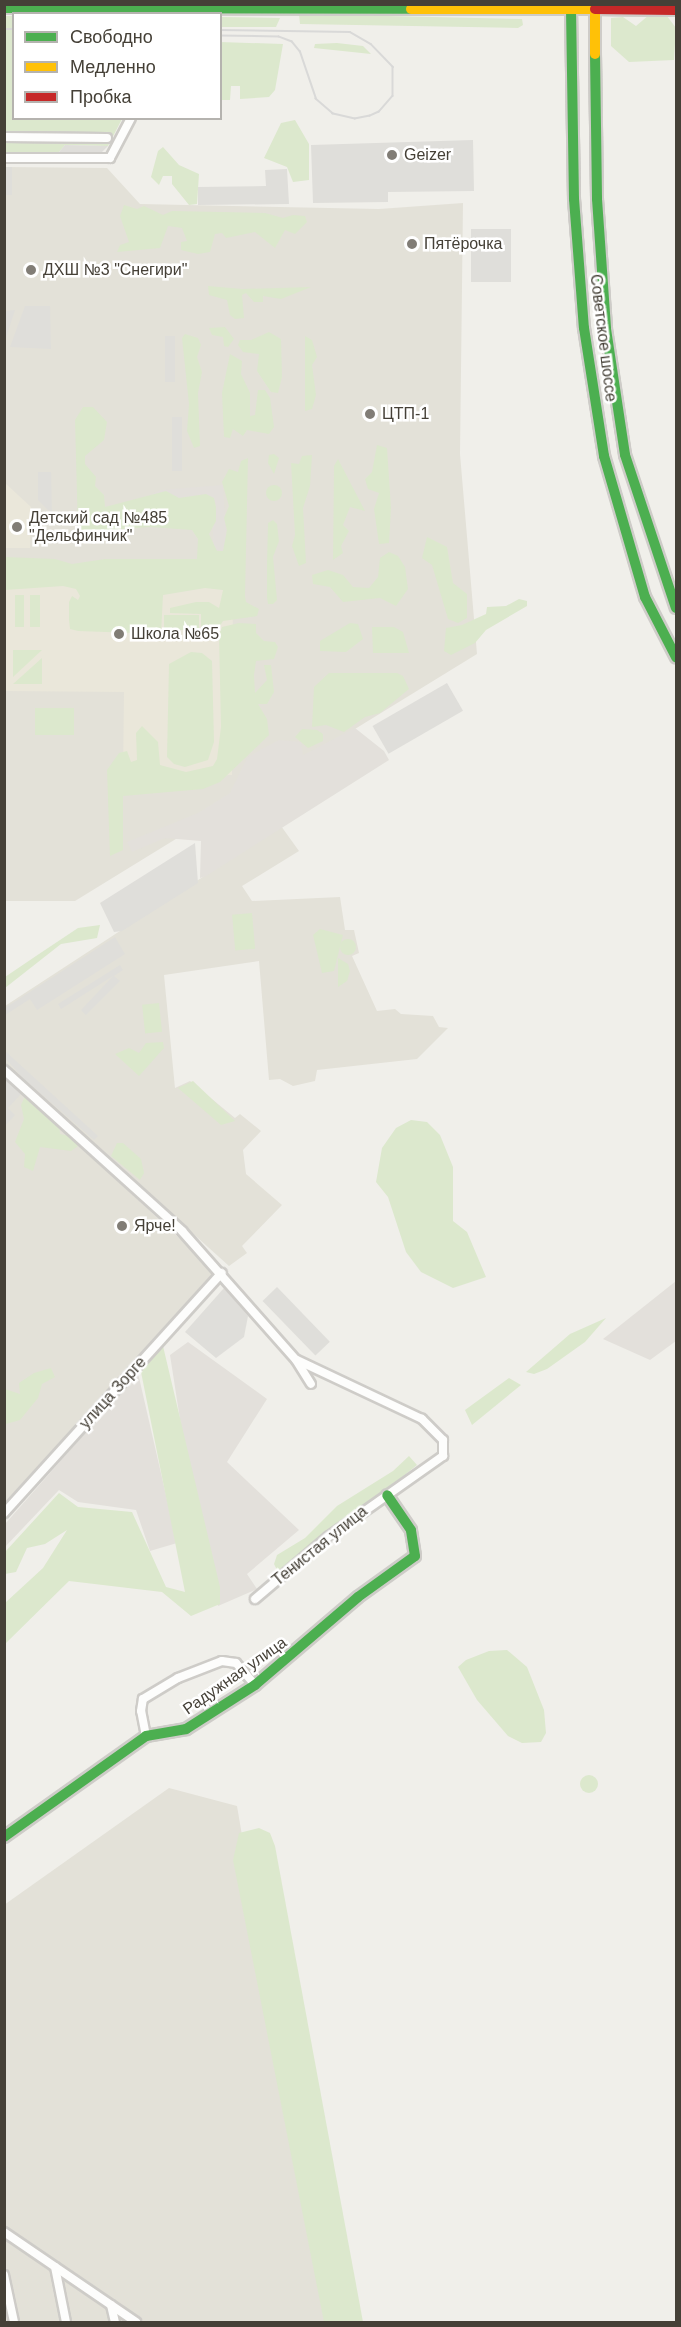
<!DOCTYPE html>
<meta charset="utf-8">
<style>
body{margin:0}
#map{position:relative;width:681px;height:2327px;overflow:hidden;background:#f0efea;font-family:Helvetica,sans-serif}
div>[style]{position:absolute}
.residential>*{inset:0;background:#e3e1d8}
.industrial>*{inset:0;background:#e3e0db}
.education>*{inset:0;background:#eae7da}
.green>*{inset:0;background:#dce8cd;transform-origin:0 0}
.round{border-radius:50%}
.parking>*{inset:0;background:#dfdeda;transform-origin:0 0}
.roads{filter:drop-shadow(2px 0 #ceccc8) drop-shadow(-2px 0 #ceccc8) drop-shadow(0 2px #ceccc8) drop-shadow(0 -2px #ceccc8)}
.street>*{height:8px;margin:-4px;padding:0 4px;transform-origin:4px;border-radius:4px;background:#fdfdfc}
.fast>*{height:10px;margin:-5px;padding:0 5px;transform-origin:5px;border-radius:5px;background:#4caf50}
.slow>*{height:10px;margin:-5px;padding:0 5px;transform-origin:5px;border-radius:5px;background:#ffc107}
.jam>*{height:10px;margin:-5px;padding:0 5px;transform-origin:5px;border-radius:5px;background:#c62828}
.tram>*{height:1.5px;margin:-0.75px;padding:0 0.75px;transform-origin:0.75px;border-radius:0.75px;background:#d9d9d8}
.dots>*{width:16px;height:16px;translate:-50% -50%;box-sizing:border-box;border:3px solid #fff;border-radius:50%}
span{translate:-50% -50%;white-space:nowrap;text-align:center;line-height:1.15;-webkit-text-stroke:5px #fff;paint-order:stroke}
.poi-label{font-size:16px;color:#454037}
.left{translate:0 -50%;text-align:left}
.street-label{font-size:16px;color:#454037}
.frame{position:absolute;inset:0;border:6px solid #454037;pointer-events:none}
.legend{position:absolute;left:12px;top:12px;width:210px;height:108px;box-sizing:border-box;background:#fff;border:2px solid #b5b3af;margin:0;padding:8px 10px;list-style:none;font-size:18px;color:#454037}
.legend li{display:flex;align-items:center;gap:12px;height:30px}
.legend b{width:30px;border:2px solid #b5b3af}
</style>
<div id="map">
<div class="residential">
<div style="clip-path:polygon(5px 167px,107px 168px,140px 204px,379px 209px,463px 203px,460px 454px,477px 654px,75px 901px,5px 901px)"></div>
<div style="clip-path:polygon(281px 826px,299px 851px,242px 886px,252px 901px,340px 897px,345px 930px,354px 930px,359px 953px,352px 956px,377px 1011px,395px 1009px,401px 1014px,433px 1016px,439px 1027px,448px 1028px,417px 1059px,317px 1070px,315px 1081px,293px 1086px,280px 1079px,269px 1080px,259px 961px,164px 975px,175px 1088px,190px 1081px,235px 1118px,240px 1114px,261px 1131px,243px 1150px,246px 1174px,282px 1205px,242px 1246px,247px 1253px,229px 1266px,5px 1064px,5px 1006px)"></div>
<div style="clip-path:polygon(5px 1077px,217px 1273px,5px 1511px)"></div>
<div style="clip-path:polygon(169px 1788px,237px 1806px,325px 2322px,5px 2322px,4px 1905px)"></div>
</div>
<div class="industrial">
<div style="clip-path:polygon(223px 485px,227px 551px,214px 550px,211px 502px,135px 504px,160px 490px)"></div>
<div style="clip-path:polygon(355px 728px,384px 751px,389px 760px,206px 876px,200px 878px,201px 841px,165px 838px,132px 852px,127px 842px,198px 813px,230px 793px,247px 758px,260px 750px,279px 740px,301px 742px,303px 755px)"></div>
<div style="clip-path:polygon(676px 1281px,676px 1341px,650px 1360px,603px 1339px)"></div>
<div style="clip-path:polygon(188px 1342px,267px 1399px,227px 1462px,299px 1530px,247px 1574px,257px 1589px,218px 1606px,191px 1490px,170px 1355px)"></div>
<div style="clip-path:polygon(138px 1373px,177px 1543px,150px 1551px,136px 1510px,78px 1502px,59px 1490px,5px 1547px,5px 1524px)"></div>
</div>
<div class="education">
<div style="clip-path:polygon(4px 482px,31px 507px,30px 548px,5px 548px)"></div>
<div style="clip-path:polygon(233px 575px,232px 775px,123px 777px,124px 692px,5px 691px,4px 578px)"></div>
</div>
<div class="green">
<div style="clip-path:polygon(299px 14px,522px 19px,523px 25px,518px 28px,300px 24px)"></div>
<div style="clip-path:polygon(649px 15px,667px 16px,676px 28px,674px 60px,629px 62px,611px 46px,611px 18px,623px 17px,636px 26px)"></div>
<div style="clip-path:polygon(5px 16px,13px 16px,14px 118px,122px 119px,108px 146px,65px 145px,59px 152px,5px 152px)"></div>
<div style="clip-path:polygon(221px 17px,280px 18px,276px 27px,221px 27px)"></div>
<div style="clip-path:polygon(220px 42px,283px 44px,275px 90px,269px 97px,240px 99px,240px 86px,231px 86px,230px 100px,221px 100px)"></div>
<div style="clip-path:polygon(337px 43px,363px 46px,371px 54px,314px 48px,315px 44px)"></div>
<div style="clip-path:polygon(295px 120px,309px 144px,309px 180px,293px 182px,287px 167px,264px 158px,281px 123px)"></div>
<div style="clip-path:polygon(163px 147px,179px 165px,199px 174px,197px 204px,189px 205px,172px 184px,172px 176px,163px 176px,159px 185px,151px 177px,158px 151px)"></div>
<div style="clip-path:polygon(124px 205px,137px 209px,144px 206px,163px 215px,172px 211px,265px 213px,283px 218px,293px 215px,305px 216px,307px 222px,295px 234px,285px 230px,275px 248px,255px 232px,226px 238px,222px 233px,215px 234px,210px 252px,198px 254px,181px 250px,181px 242px,187px 241px,182px 228px,168px 226px,160px 248px,117px 252px,120px 245px,129px 242px,120px 216px)"></div>
<div style="clip-path:polygon(208px 286px,242px 289px,311px 287px,281px 299px,263px 296px,263px 302px,254px 302px,246px 293px,242px 295px,244px 318px,235px 319px,230px 315px,227px 300px,209px 295px)"></div>
<div style="clip-path:polygon(225px 327px,234px 339px,228px 347px,224px 346px,223px 337px,212px 335px,209px 328px)"></div>
<div style="clip-path:polygon(269px 332px,281px 339px,282px 377px,278px 393px,271px 392px,257px 371px,259px 354px,243px 352px,238px 345px,240px 340px,251px 340px)"></div>
<div style="clip-path:polygon(185px 334px,198px 338px,201px 345px,197px 357px,202px 372px,198px 393px,200px 446px,194px 448px,187px 431px,189px 404px,182px 338px)"></div>
<div style="clip-path:polygon(305px 336px,312px 340px,317px 357px,312px 365px,316px 395px,312px 409px,305px 411px)"></div>
<div style="clip-path:polygon(230px 354px,242px 361px,241px 374px,250px 393px,250px 416px,255px 415px,258px 390px,265px 390px,270px 398px,274px 427px,269px 434px,247px 430px,243px 436px,233px 429px,230px 438px,224px 437px,222px 393px)"></div>
<div style="clip-path:polygon(83px 407px,93px 407px,107px 422px,104px 440px,85px 456px,85px 464px,96px 477px,95px 486px,104px 495px,105px 507px,166px 491px,179px 498px,206px 494px,214px 498px,216px 507px,216px 521px,209px 534px,217px 551px,223px 551px,227px 530px,224px 518px,229px 506px,222px 482px,229px 469px,238px 472px,241px 461px,248px 458px,245px 596px,246px 602px,259px 609px,257px 616px,223px 621px,214px 635px,201px 629px,201px 614px,170px 613px,170px 608px,196px 602px,209px 602px,219px 608px,223px 590px,205px 588px,163px 595px,161px 634px,78px 631px,70px 629px,69px 620px,69px 602px,72px 596px,78px 600px,80px 596px,76px 589px,63px 586px,5px 590px,5px 557px,55px 559px,72px 564px,105px 559px,197px 559px,198px 539px,192px 530px,150px 527px,78px 532px,75px 420px)"></div>
<div style="clip-path:polygon(377px 445px,387px 448px,391px 508px,389px 543px,379px 544px,374px 509px,379px 493px,368px 489px,365px 479px,372px 472px)"></div>
<div style="clip-path:polygon(274px 454px,279px 458px,274px 474px,268px 463px,269px 455px)"></div>
<div style="clip-path:polygon(312px 455px,310px 486px,303px 508px,306px 563px,299px 566px,292px 546px,295px 535px,291px 463px,299px 464px,302px 456px)"></div>
<div style="clip-path:polygon(338px 459px,365px 511px,350px 507px,343px 525px,349px 531px,341px 546px,343px 553px,333px 560px,334px 466px)"></div>
<div class="round" style="left:266px;top:485px;width:16px;height:16px"></div>
<div style="clip-path:polygon(273px 520px,277px 524px,279px 541px,273px 557px,277px 600px,273px 604px,268px 604px,267px 597px,267px 563px,268px 523px)"></div>
<div style="clip-path:polygon(427px 537px,447px 547px,453px 583px,467px 594px,467px 618px,458px 623px,448px 619px,432px 565px,422px 558px)"></div>
<div style="clip-path:polygon(389px 552px,398px 556px,405px 567px,408px 589px,396px 606px,380px 598px,343px 602px,330px 587px,313px 584px,312px 575px,328px 570px,343px 575px,353px 587px,369px 588px,378px 577px,380px 558px)"></div>
<div style="left:24px;top:595px;width:32px;height:9px;rotate:90deg"></div>
<div style="left:30px;top:595px;width:10px;height:32px"></div>
<div style="clip-path:polygon(519px 599px,527px 601px,527px 606px,486px 630px,475px 643px,451px 655px,444px 651px,446px 628px,462px 625px,486px 614px,487px 607px,506px 606px)"></div>
<div style="left:164px;top:615px;width:35px;height:15px"></div>
<div style="clip-path:polygon(239px 623px,256px 624px,256px 633px,264px 641px,275px 642px,278px 647px,274px 659px,256px 661px,254px 675px,255px 693px,267px 680px,264px 665px,271px 665px,274px 692px,267px 704px,258px 704px,267px 719px,269px 735px,220px 782px,203px 789px,123px 796px,123px 850px,110px 856px,107px 770px,119px 753px,127px 751px,131px 762px,137px 760px,136px 733px,142px 726px,158px 742px,160px 765px,186px 772px,213px 766px,217px 759px,221px 727px,219px 635px,222px 627px)"></div>
<div style="clip-path:polygon(350px 623px,358px 624px,363px 639px,346px 652px,320px 651px,320px 641px)"></div>
<div style="clip-path:polygon(372px 627px,394px 627px,403px 632px,409px 653px,373px 653px)"></div>
<div style="clip-path:polygon(13px 650px,42px 650px,13px 677px)"></div>
<div style="clip-path:polygon(191px 652px,202px 653px,212px 661px,214px 742px,208px 760px,185px 767px,174px 764px,167px 757px,169px 664px)"></div>
<div style="clip-path:polygon(42px 658px,42px 684px,13px 684px)"></div>
<div style="clip-path:polygon(329px 673px,397px 673px,403px 676px,409px 689px,380px 713px,365px 717px,344px 732px,326px 725px,312px 727px,314px 687px)"></div>
<div style="left:35px;top:708px;width:39px;height:27px"></div>
<div style="clip-path:polygon(302px 729px,317px 730px,323px 734px,323px 741px,308px 748px,295px 737px)"></div>
<div style="left:252px;top:913px;width:36px;height:20px;rotate:85deg"></div>
<div style="clip-path:polygon(100px 925px,97px 938px,61px 944px,5px 988px,5px 977px,36px 956px,78px 928px)"></div>
<div style="clip-path:polygon(320px 929px,343px 935px,334px 971px,322px 973px,313px 935px)"></div>
<div class="round" style="left:340px;top:939px;width:16px;height:16px"></div>
<div style="clip-path:polygon(338px 958px,348px 964px,350px 971px,347px 981px,338px 987px)"></div>
<div style="left:159px;top:1003px;width:29px;height:17px;rotate:84deg"></div>
<div style="clip-path:polygon(163px 1042px,164px 1048px,139px 1076px,115px 1054px,129px 1048px,139px 1053px,146px 1043px)"></div>
<div style="clip-path:polygon(193px 1081px,235px 1121px,221px 1125px,178px 1088px)"></div>
<div style="clip-path:polygon(26px 1094px,59px 1122px,60px 1134px,74px 1137px,78px 1146px,71px 1151px,40px 1147px,33px 1171px,24px 1167px,25px 1154px,15px 1142px,24px 1119px,21px 1105px)"></div>
<div style="clip-path:polygon(411px 1120px,427px 1122px,440px 1135px,453px 1167px,453px 1221px,467px 1232px,486px 1277px,453px 1288px,421px 1272px,406px 1252px,388px 1197px,376px 1182px,382px 1148px,396px 1128px)"></div>
<div style="clip-path:polygon(117px 1143px,123px 1143px,141px 1159px,144px 1173px,140px 1180px,111px 1156px)"></div>
<div style="clip-path:polygon(606px 1318px,585px 1342px,547px 1369px,534px 1374px,526px 1372px,570px 1334px)"></div>
<div style="clip-path:polygon(163px 1346px,220px 1587px,220px 1604px,191px 1616px,162px 1592px,69px 1581px,5px 1644px,5px 1603px,43px 1568px,67px 1530px,45px 1544px,27px 1548px,16px 1572px,5px 1574px,5px 1552px,59px 1493px,78px 1507px,132px 1512px,166px 1587px,185px 1592px,141px 1372px)"></div>
<div style="clip-path:polygon(51px 1368px,55px 1377px,42px 1384px,38px 1398px,20px 1420px,6px 1424px,5px 1389px,20px 1394px,19px 1383px,34px 1373px)"></div>
<div style="clip-path:polygon(509px 1378px,521px 1385px,472px 1425px,465px 1410px)"></div>
<div style="clip-path:polygon(409px 1456px,417px 1465px,280px 1576px,274px 1564px,277px 1555px,305px 1538px,337px 1506px,393px 1471px)"></div>
<div style="clip-path:polygon(507px 1650px,527px 1667px,544px 1710px,546px 1733px,541px 1742px,522px 1743px,508px 1736px,477px 1700px,458px 1667px,466px 1660px,489px 1651px)"></div>
<div class="round" style="left:580px;top:1775px;width:18px;height:18px"></div>
<div style="clip-path:polygon(259px 1828px,270px 1833px,275px 1846px,363px 2322px,324px 2322px,233px 1860px,239px 1833px)"></div>
</div>
<div class="parking">
<div style="clip-path:polygon(473px 140px,474px 191px,388px 192px,388px 202px,313px 203px,311px 145px)"></div>
<div style="clip-path:polygon(65px 145px,108px 146px,101px 153px,59px 152px)"></div>
<div style="left:5px;top:167px;width:7px;height:28px"></div>
<div style="clip-path:polygon(287px 169px,289px 204px,198px 205px,198px 187px,266px 186px,265px 170px)"></div>
<div style="left:471px;top:229px;width:40px;height:53px"></div>
<div style="clip-path:polygon(25px 306px,50px 306px,51px 349px,10px 347px)"></div>
<div style="clip-path:polygon(15px 310px,5px 341px,5px 311px)"></div>
<div style="left:165px;top:336px;width:10px;height:46px"></div>
<div style="left:172px;top:417px;width:10px;height:54px"></div>
<div style="clip-path:polygon(38px 472px,51px 472px,52px 514px,38px 500px)"></div>
<div style="left:447px;top:683px;width:32px;height:86px;rotate:60deg"></div>
<div style="clip-path:polygon(195px 843px,198px 883px,122px 931px,114px 932px,100px 903px)"></div>
<div style="clip-path:polygon(115px 937px,125px 954px,37px 1010px,30px 999px,5px 1015px,5px 1008px)"></div>
<div style="clip-path:polygon(120px 965px,123px 970px,114px 976px,120px 981px,86px 1015px,81px 1010px,113px 976px,61px 1009px,58px 1004px)"></div>
<div style="clip-path:polygon(4px 1050px,98px 1136px,94px 1140px,22px 1077px,5px 1058px)"></div>
<div style="clip-path:polygon(4px 1074px,22px 1093px,8px 1108px,15px 1115px,5px 1126px)"></div>
<div style="left:277px;top:1287px;width:76px;height:20px;rotate:46deg"></div>
<div style="clip-path:polygon(224px 1288px,248px 1316px,244px 1337px,216px 1358px,185px 1332px)"></div>
</div>
<div class="roads">
<div class="street">
<div style="left:4px;top:137px;width:103px;rotate:0.6deg"></div>
<div style="left:4px;top:158px;width:106px"></div>
<div style="left:110px;top:158px;width:45px;rotate:-62.3deg"></div>
<div style="left:4px;top:1070px;width:240px;rotate:42.1deg"></div>
<div style="left:182px;top:1231px;width:172px;rotate:48.5deg"></div>
<div style="left:296px;top:1360px;width:28px;rotate:58deg"></div>
<div style="left:4px;top:1513px;width:324px;rotate:-47.8deg"></div>
<div style="left:255px;top:1599px;width:96px;rotate:-40.3deg"></div>
<div style="left:328px;top:1537px;width:141px;rotate:-35.2deg"></div>
<div style="left:443px;top:1456px;width:16px;rotate:-90deg"></div>
<div style="left:443px;top:1440px;width:30px;rotate:-135deg"></div>
<div style="left:422px;top:1419px;width:138px;rotate:-154.7deg"></div>
<div style="left:146px;top:1736px;width:25px;rotate:-101deg"></div>
<div style="left:141px;top:1711px;width:12px;rotate:-81deg"></div>
<div style="left:143px;top:1699px;width:41px;rotate:-31deg"></div>
<div style="left:178px;top:1678px;width:47px;rotate:-21.1deg"></div>
<div style="left:222px;top:1661px;width:14px;rotate:8deg"></div>
<div style="left:236px;top:1663px;width:29px;rotate:49deg"></div>
<div style="left:4px;top:2232px;width:160px;rotate:34.3deg"></div>
<div style="left:55px;top:2267px;width:56px;rotate:78.7deg"></div>
<div style="left:4px;top:2275px;width:48px;rotate:78deg"></div>
<div style="left:111px;top:2305px;width:17px;rotate:77deg"></div>
</div>
<div class="fast">
<div style="left:4px;top:8px;width:407px;rotate:0.1deg"></div>
<div style="left:571px;top:9px;width:190px;rotate:89.1deg"></div>
<div style="left:574px;top:199px;width:129px;rotate:85.6deg"></div>
<div style="left:584px;top:328px;width:130px;rotate:81.1deg"></div>
<div style="left:604px;top:456px;width:147px;rotate:73.8deg"></div>
<div style="left:645px;top:597px;width:68px;rotate:62.7deg"></div>
<div style="left:595px;top:54px;width:145px;rotate:89.2deg"></div>
<div style="left:597px;top:199px;width:130px;rotate:86deg"></div>
<div style="left:606px;top:329px;width:127px;rotate:81.4deg"></div>
<div style="left:625px;top:455px;width:161px;rotate:71.6deg"></div>
<div style="left:4px;top:1837px;width:174px;rotate:-35.4deg"></div>
<div style="left:146px;top:1736px;width:41px;rotate:-9.9deg"></div>
<div style="left:186px;top:1729px;width:82px;rotate:-32.5deg"></div>
<div style="left:255px;top:1685px;width:135px;rotate:-40.5deg"></div>
<div style="left:358px;top:1597px;width:70px;rotate:-35.7deg"></div>
<div style="left:415px;top:1556px;width:26px;rotate:-99deg"></div>
<div style="left:411px;top:1530px;width:42px;rotate:-124.4deg"></div>
</div>
<div class="slow">
<div style="left:411px;top:9px;width:184px"></div>
<div style="left:595px;top:9px;width:45px;rotate:90deg"></div>
</div>
<div class="jam">
<div style="left:595px;top:9px;width:81px;rotate:0.7deg"></div>
</div>
</div>
<div class="tram">
<div style="left:4px;top:29px;width:10px"></div>
<div style="left:220px;top:30px;width:130px;rotate:0.9deg"></div>
<div style="left:350px;top:32px;width:24px;rotate:30deg"></div>
<div style="left:371px;top:44px;width:32px;rotate:46deg"></div>
<div style="left:393px;top:67px;width:29px;rotate:90deg"></div>
<div style="left:393px;top:96px;width:21px;rotate:131deg"></div>
<div style="left:379px;top:112px;width:10px;rotate:156deg"></div>
<div style="left:370px;top:116px;width:15px;rotate:169deg"></div>
<div style="left:355px;top:119px;width:23px;rotate:-167deg"></div>
<div style="left:333px;top:114px;width:23px;rotate:-139deg"></div>
<div style="left:316px;top:99px;width:50px;rotate:-108.8deg"></div>
<div style="left:300px;top:52px;width:13px;rotate:-129deg"></div>
<div style="left:292px;top:42px;width:14px;rotate:-159deg"></div>
<div style="left:279px;top:37px;width:59px;rotate:-179deg"></div>
</div>
<div class="dots">
<div style="left:392px;top:155px;background:#817d76"></div>
<div style="left:412px;top:244px;background:#817d76"></div>
<div style="left:31px;top:270px;background:#817d76"></div>
<div style="left:370px;top:414px;background:#817d76"></div>
<div style="left:17px;top:527px;background:#817d76"></div>
<div style="left:119px;top:634px;background:#817d76"></div>
<div style="left:122px;top:1226px;background:#817d76"></div>
</div>
<div class="poi-label">
<span class="left" style="left:404px;top:155px">Geizer</span>
<span class="left" style="left:424px;top:244px">Пятёрочка</span>
<span class="left" style="left:43px;top:270px">ДХШ №3 "Снегири"</span>
<span class="left" style="left:382px;top:414px">ЦТП-1</span>
<span class="left" style="left:29px;top:527px">Детский сад №485<br>"Дельфинчик"</span>
<span class="left" style="left:131px;top:634px">Школа №65</span>
<span class="left" style="left:134px;top:1226px">Ярче!</span>
</div>
<div class="street-label">
<span style="left:603px;top:338px;rotate:83deg">Советское шоссе</span>
<span style="left:113px;top:1393px;rotate:-48deg">улица Зорге</span>
<span style="left:320px;top:1546px;rotate:-39deg">Тенистая улица</span>
<span style="left:235px;top:1676px;rotate:-35deg">Радужная улица</span>
</div>
<div class="frame"></div>
<ul class="legend">
<li><b style="height:8px;background:#4caf50"></b>Свободно</li>
<li><b style="height:8px;background:#ffc107"></b>Медленно</li>
<li><b style="height:8px;background:#c62828"></b>Пробка</li>
</ul>
</div>
